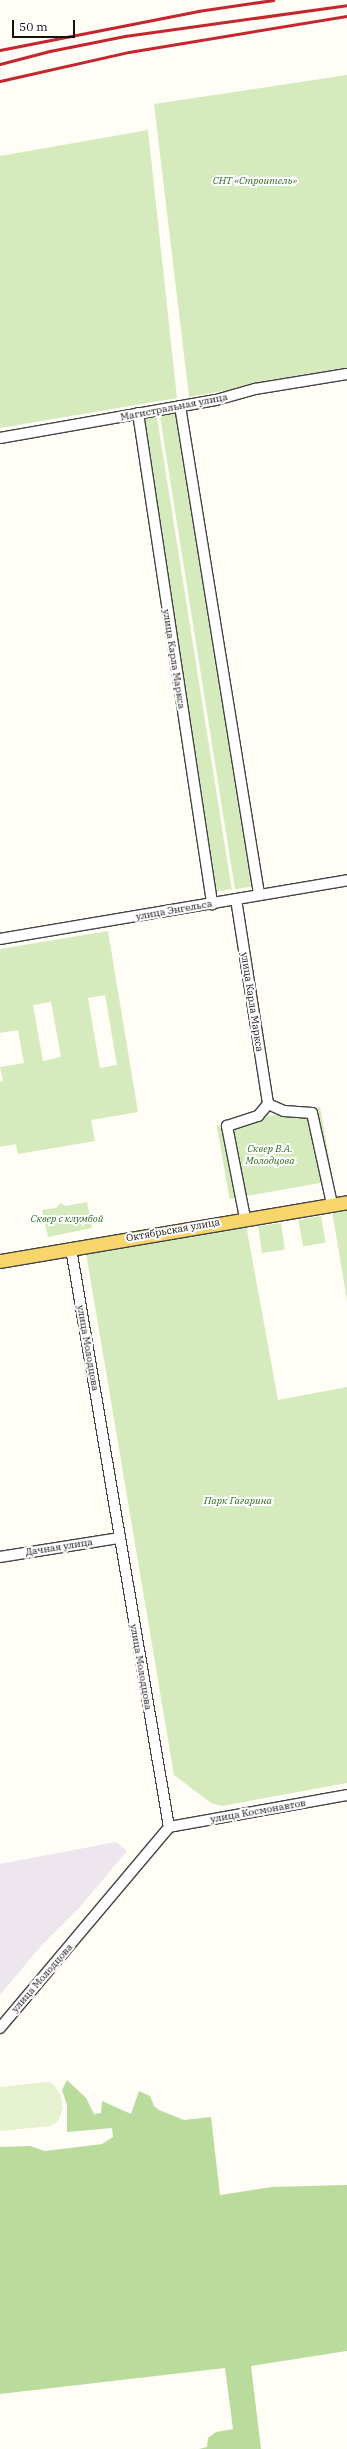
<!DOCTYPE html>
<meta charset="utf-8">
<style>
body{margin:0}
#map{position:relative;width:347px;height:2449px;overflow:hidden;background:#fffdf5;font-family:"IBM Plex Serif",serif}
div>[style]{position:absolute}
.industrial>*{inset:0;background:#eee6ef}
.green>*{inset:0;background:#d5ebbd;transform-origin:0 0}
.forest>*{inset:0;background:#b9dc9c}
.pitch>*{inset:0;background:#e6f2cf}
.roads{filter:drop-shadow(1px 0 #444) drop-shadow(-1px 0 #444) drop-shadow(0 1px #444) drop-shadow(0 -1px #444)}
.minor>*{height:10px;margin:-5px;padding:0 5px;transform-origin:5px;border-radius:5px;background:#fff}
.major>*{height:13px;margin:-6.5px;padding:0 6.5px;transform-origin:6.5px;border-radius:6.5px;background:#f9d66b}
.rail>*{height:2.5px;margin:-1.25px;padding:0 1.25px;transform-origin:1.25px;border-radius:1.25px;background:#c4262e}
span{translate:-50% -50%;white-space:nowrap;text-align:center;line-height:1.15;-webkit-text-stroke:4px #fff;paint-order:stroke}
.park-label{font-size:10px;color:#2f6b1f;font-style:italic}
.street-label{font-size:10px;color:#111}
.scale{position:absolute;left:12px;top:20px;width:63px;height:18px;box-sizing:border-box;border:2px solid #111;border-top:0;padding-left:5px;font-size:12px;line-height:14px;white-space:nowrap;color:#111;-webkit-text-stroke:3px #fff;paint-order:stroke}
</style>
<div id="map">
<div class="industrial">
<div style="clip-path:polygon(116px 1842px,127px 1851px,80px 1907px,41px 1946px,0 1995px,0 1864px)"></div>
</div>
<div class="green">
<div style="clip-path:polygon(347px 75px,347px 369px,189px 397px,154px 104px)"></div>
<div style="clip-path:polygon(148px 130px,177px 398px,0 428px,0 156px)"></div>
<div style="left:179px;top:408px;width:484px;height:20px;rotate:81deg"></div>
<div style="left:156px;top:411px;width:484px;height:17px;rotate:81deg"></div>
<div style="clip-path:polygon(evenodd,108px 931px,138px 1112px,91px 1120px,95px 1141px,18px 1154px,16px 1144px,0 1147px,0 1082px,3px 1081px,0 1067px,24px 1063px,18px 1030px,0 1033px,0 949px,108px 931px,105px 995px,117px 1065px,100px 1068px,88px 998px,105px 995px,108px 931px,51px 1002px,61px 1057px,43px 1061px,33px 1005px,51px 1002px)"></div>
<div style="left:320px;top:1107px;width:75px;height:105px;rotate:80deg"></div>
<div style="clip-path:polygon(87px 1202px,92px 1228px,48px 1237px,42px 1210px,56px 1208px,60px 1203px,66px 1206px)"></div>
<div style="clip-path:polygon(347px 1209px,347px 1300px,332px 1211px)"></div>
<div style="left:321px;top:1216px;width:27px;height:23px;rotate:80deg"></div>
<div style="left:281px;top:1223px;width:27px;height:23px;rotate:82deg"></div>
<div style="clip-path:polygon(246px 1225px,278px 1400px,347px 1387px,347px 1783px,222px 1806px,211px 1803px,174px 1775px,86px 1253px)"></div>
</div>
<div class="forest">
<div style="clip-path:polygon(67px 2080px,86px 2098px,94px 2114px,101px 2113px,102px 2101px,131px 2114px,139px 2091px,150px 2096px,154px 2106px,159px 2110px,184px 2120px,211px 2117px,220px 2195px,272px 2187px,347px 2185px,347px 2351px,251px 2366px,261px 2449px,199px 2449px,207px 2447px,208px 2438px,216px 2432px,233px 2429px,225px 2368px,0 2394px,0 2147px,30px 2146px,45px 2151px,102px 2144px,113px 2137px,112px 2128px,67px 2132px,67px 2105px,62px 2090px)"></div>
</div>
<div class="pitch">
<div style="clip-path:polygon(47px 2082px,53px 2084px,61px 2095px,63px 2108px,58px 2121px,50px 2126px,0 2131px,0 2087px)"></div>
</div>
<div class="roads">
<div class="minor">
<div style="left:180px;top:406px;width:495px;rotate:80.8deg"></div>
<div style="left:138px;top:413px;width:497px;rotate:81.4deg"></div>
<div style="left:0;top:438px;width:219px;rotate:-10deg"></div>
<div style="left:216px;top:400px;width:41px;rotate:-15.8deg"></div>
<div style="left:255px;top:389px;width:93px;rotate:-9.3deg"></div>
<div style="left:236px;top:899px;width:207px;rotate:81.1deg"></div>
<div style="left:0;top:939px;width:352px;rotate:-9.6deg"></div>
<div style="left:245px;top:1218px;width:94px;rotate:-101.1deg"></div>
<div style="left:227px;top:1126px;width:33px;rotate:-18deg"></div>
<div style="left:258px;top:1116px;width:16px;rotate:-50deg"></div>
<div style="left:268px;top:1104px;width:17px;rotate:24deg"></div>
<div style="left:284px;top:1111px;width:28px;rotate:4deg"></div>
<div style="left:312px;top:1113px;width:93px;rotate:77.6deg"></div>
<div style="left:0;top:1557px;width:121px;rotate:-9.1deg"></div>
<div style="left:169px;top:1827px;width:181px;rotate:-10.2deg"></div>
<div style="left:0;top:2028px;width:263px;rotate:-49.9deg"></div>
<div style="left:169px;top:1827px;width:587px;rotate:-99.61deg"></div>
</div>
<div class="major">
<div style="left:0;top:1261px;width:352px;rotate:-9.6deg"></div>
</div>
</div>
<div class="rail">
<div style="left:0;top:50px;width:202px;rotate:-11.1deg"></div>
<div style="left:198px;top:11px;width:76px;rotate:-8.3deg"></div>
<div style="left:0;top:64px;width:52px;rotate:-14.6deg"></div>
<div style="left:50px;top:51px;width:76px;rotate:-11.3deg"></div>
<div style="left:125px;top:36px;width:224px;rotate:-7.9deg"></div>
<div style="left:0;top:81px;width:132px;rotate:-12.7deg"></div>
<div style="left:129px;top:52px;width:221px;rotate:-9.4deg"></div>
</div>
<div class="park-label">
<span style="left:255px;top:181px">СНТ «Строитель»</span>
<span style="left:270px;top:1154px">Сквер В.А.<br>Молодцова</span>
<span style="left:67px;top:1219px">Сквер с клумбой</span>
<span style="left:238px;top:1501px">Парк Гагарина</span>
</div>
<div class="street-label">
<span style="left:174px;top:407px;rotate:-11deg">Магистральная улица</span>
<span style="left:174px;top:659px;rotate:81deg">улица Карла Маркса</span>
<span style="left:174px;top:910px;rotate:-10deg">улица Энгельса</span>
<span style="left:252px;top:1002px;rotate:81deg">улица Карла Маркса</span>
<span style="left:173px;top:1230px;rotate:-10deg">Октябрьская улица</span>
<span style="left:88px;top:1348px;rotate:80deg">улица Молодцова</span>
<span style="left:59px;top:1547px;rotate:-9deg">Дачная улица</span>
<span style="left:141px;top:1667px;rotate:80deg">улица Молодцова</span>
<span style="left:258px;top:1811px;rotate:-10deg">улица Космонавтов</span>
<span style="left:42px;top:1978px;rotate:-49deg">улица Молодцова</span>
</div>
<div class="scale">50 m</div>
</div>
